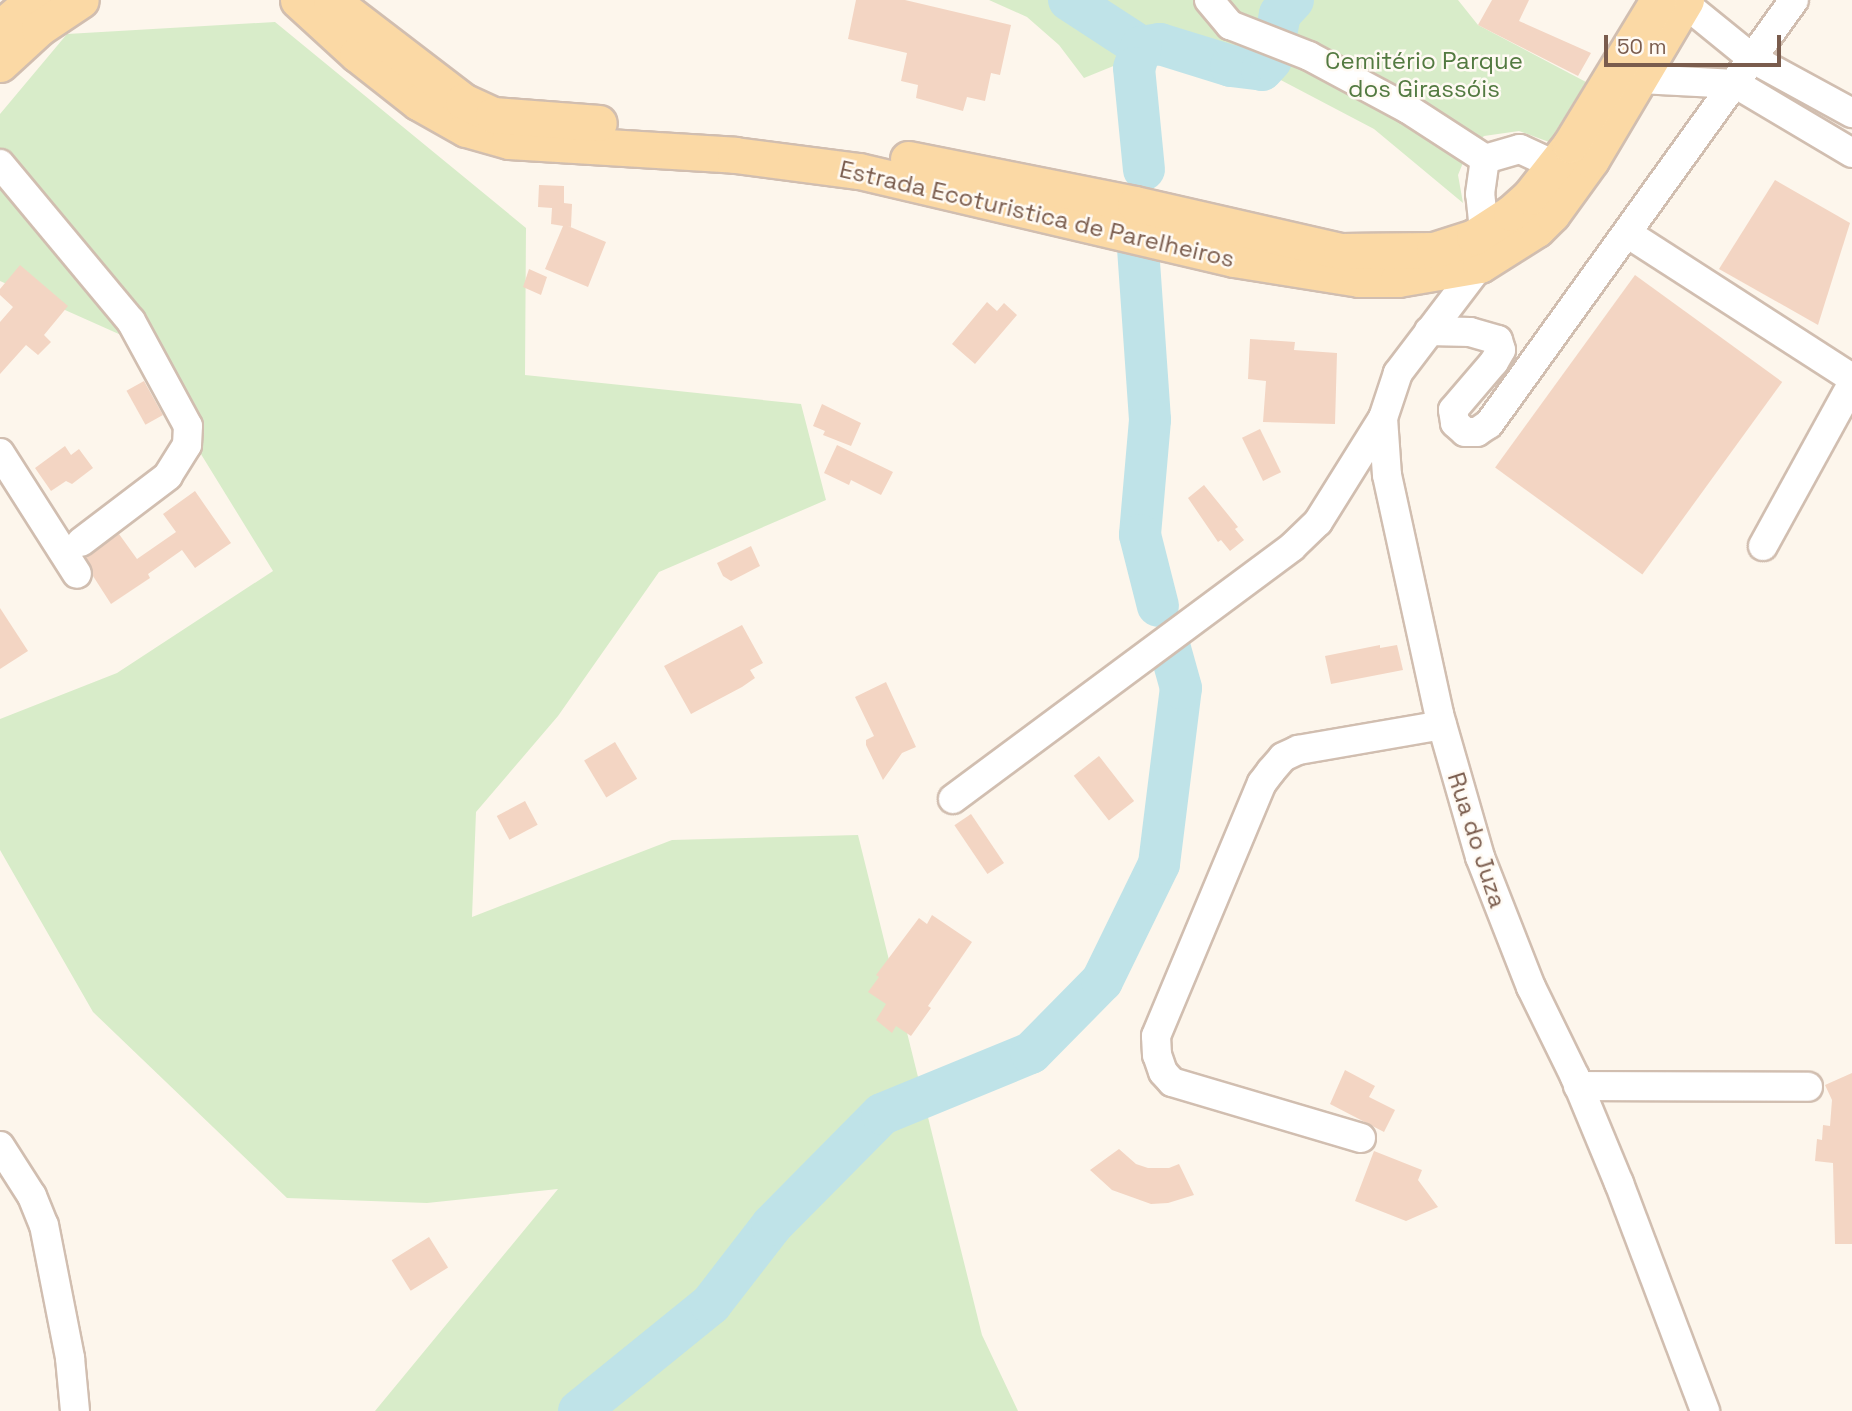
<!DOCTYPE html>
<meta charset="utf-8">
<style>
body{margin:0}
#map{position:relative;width:1852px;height:1411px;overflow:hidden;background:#fdf6ec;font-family:"Space Grotesk",sans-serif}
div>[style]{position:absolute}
.green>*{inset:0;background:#d8ecc9}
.river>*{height:42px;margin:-21px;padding:0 21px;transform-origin:21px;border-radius:21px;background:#bfe3e8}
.building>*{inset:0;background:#f3d5c3;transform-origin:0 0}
.roads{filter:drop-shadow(2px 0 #d1beb0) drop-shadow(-2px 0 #d1beb0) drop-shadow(0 2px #d1beb0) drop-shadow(0 -2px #d1beb0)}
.minor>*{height:28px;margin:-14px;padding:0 14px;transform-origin:14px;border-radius:14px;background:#fff}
.major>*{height:35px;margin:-17.5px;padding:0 17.5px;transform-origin:17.5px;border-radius:17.5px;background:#fbd9a5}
span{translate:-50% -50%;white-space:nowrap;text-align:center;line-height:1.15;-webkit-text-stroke:5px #fffaf3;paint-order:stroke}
.park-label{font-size:24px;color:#537a41}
.street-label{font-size:24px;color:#7a5c4d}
.scale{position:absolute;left:1604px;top:35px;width:177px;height:32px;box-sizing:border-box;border:4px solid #7a5c4d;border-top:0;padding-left:9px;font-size:21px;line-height:24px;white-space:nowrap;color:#7a5c4d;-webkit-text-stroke:5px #fffaf3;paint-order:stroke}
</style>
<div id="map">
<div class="green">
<div style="clip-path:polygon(989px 0,1458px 0,1478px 25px,1586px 82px,1549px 142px,1519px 131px,1484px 136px,1467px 153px,1458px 175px,1463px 203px,1374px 129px,1275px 77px,1251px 83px,1237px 82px,1214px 76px,1184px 62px,1138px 56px,1084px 78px,1059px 45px,1027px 17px)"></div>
<div style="clip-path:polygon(275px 22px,526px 228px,525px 375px,801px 404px,826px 500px,659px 572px,558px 716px,476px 812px,472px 917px,672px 840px,858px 835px,982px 1335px,1018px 1411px,375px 1411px,558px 1189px,427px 1203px,287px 1198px,93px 1012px,0 850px,0 719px,117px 673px,273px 571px,130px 339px,0 281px,0 114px,67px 34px)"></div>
</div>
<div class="river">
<div style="left:1069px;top:0;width:86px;rotate:33.1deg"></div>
<div style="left:1141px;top:47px;width:19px;rotate:-9deg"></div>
<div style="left:1160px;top:44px;width:74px;rotate:17.2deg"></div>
<div style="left:1231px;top:66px;width:31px;rotate:7deg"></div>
<div style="left:1262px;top:70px;width:13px;rotate:-48deg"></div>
<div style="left:1271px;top:60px;width:47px;rotate:-78.9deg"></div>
<div style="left:1280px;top:14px;width:19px;rotate:-47deg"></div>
<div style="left:1141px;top:47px;width:22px;rotate:108deg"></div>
<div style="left:1134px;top:68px;width:102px;rotate:84.4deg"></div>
<div style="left:1138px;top:248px;width:172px;rotate:86deg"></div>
<div style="left:1150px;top:420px;width:115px;rotate:95deg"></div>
<div style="left:1140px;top:535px;width:73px;rotate:75.8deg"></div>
<div style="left:579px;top:1411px;width:170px;rotate:-39deg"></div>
<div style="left:711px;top:1304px;width:100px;rotate:-52.3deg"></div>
<div style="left:772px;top:1225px;width:156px;rotate:-45.3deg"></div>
<div style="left:882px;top:1114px;width:161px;rotate:-22.3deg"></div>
<div style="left:1031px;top:1053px;width:101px;rotate:-45.4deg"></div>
<div style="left:1102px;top:981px;width:130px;rotate:-64deg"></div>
<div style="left:1159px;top:864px;width:177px;rotate:-82.9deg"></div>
<div style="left:1181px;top:688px;width:45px;rotate:-105.6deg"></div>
</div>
<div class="building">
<div style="clip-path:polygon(856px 0,905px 0,1011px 25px,1000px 75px,991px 73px,985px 101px,967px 97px,963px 111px,916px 98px,918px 85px,901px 81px,907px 53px,848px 39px)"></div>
<div style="clip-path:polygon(1492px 0,1529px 0,1519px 21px,1591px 53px,1578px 76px,1478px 25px)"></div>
<div style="clip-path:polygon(1775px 180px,1850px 223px,1818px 325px,1719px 269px)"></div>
<div style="clip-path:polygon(539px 185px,564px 186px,564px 203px,572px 204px,571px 227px,568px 226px,606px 242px,588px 287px,545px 269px,563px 226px,551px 224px,552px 208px,538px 207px)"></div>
<div style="clip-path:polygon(20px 265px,68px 306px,44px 335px,51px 342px,38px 355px,26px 345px,0 374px,0 322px,13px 307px,0 295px,0 289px)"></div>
<div style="clip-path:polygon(529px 269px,547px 277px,541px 295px,523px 287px)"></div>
<div style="left:1635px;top:275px;width:182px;height:238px;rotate:36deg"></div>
<div style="clip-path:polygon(987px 302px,997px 311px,1004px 303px,1017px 315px,975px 364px,952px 344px)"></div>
<div style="clip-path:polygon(1250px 339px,1295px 342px,1294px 350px,1337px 353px,1335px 424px,1263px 422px,1266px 381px,1248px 379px)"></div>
<div style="left:144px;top:381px;width:39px;height:20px;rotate:61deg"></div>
<div style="clip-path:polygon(822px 404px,861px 423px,851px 446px,823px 435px,825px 431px,813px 426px)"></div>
<div style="left:1260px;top:429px;width:48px;height:20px;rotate:64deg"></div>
<div style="clip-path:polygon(837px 445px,893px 472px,881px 495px,851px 480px,849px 485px,824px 473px)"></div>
<div style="clip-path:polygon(65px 446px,71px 455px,79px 449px,93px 468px,72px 484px,66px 481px,51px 491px,35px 468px)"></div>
<div style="clip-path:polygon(1204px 485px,1238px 527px,1235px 529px,1244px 540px,1230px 551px,1221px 540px,1218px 542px,1188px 498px)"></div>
<div style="clip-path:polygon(195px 491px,231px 543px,195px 568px,182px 550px,148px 574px,150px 578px,111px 604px,93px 576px,86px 557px,119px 534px,137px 559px,176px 532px,163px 514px)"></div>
<div style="clip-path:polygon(751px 546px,760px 566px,731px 581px,723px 576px,717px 563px)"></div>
<div style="clip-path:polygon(0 608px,28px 651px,0 669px)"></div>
<div style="clip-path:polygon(742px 625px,763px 663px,750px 670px,755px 678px,742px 687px,691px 714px,664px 666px)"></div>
<div style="clip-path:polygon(1380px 645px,1380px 648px,1397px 645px,1403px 670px,1331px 684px,1325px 656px)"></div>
<div style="clip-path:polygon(886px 682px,916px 747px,902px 753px,883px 780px,866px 745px,866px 740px,874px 736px,855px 697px)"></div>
<div style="left:615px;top:742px;width:43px;height:36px;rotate:59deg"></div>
<div style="left:1099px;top:756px;width:57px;height:32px;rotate:52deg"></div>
<div style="left:525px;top:801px;width:27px;height:32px;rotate:62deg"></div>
<div style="left:971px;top:814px;width:59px;height:20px;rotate:56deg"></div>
<div style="clip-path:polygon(932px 915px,972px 942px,928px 1006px,931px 1008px,911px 1036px,896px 1026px,892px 1033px,876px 1020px,886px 1004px,868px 992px,879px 977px,876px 975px,919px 918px,927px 924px)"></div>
<div style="clip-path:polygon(1345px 1070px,1375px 1086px,1369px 1097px,1395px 1110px,1384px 1132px,1330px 1104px)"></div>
<div style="clip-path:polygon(1852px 1073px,1852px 1244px,1835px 1244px,1833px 1163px,1815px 1161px,1817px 1139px,1822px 1140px,1823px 1125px,1830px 1126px,1832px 1100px,1825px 1085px)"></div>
<div style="clip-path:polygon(1119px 1149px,1136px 1164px,1148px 1168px,1169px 1168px,1179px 1164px,1194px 1195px,1168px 1203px,1151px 1204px,1112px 1190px,1090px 1170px)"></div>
<div style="clip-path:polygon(1374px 1151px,1422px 1170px,1418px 1180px,1438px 1207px,1406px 1221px,1355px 1201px)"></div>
<div style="left:429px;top:1237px;width:36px;height:44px;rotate:58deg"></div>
</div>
<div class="roads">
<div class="minor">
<div style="left:1209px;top:0;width:33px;rotate:50deg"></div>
<div style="left:1230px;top:25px;width:85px;rotate:21.4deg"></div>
<div style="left:1309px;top:56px;width:112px;rotate:28.2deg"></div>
<div style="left:1408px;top:109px;width:92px;rotate:33deg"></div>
<div style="left:1485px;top:159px;width:36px;rotate:-16deg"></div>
<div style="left:1520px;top:149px;width:38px;rotate:25deg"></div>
<div style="left:1684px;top:3px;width:89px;rotate:39.1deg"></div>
<div style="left:1753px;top:59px;width:113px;rotate:28.6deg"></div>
<div style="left:1640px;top:79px;width:96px;rotate:3deg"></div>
<div style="left:1736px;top:84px;width:135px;rotate:30.7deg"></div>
<div style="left:0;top:164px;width:204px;rotate:50.2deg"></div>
<div style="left:131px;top:321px;width:119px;rotate:61.5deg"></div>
<div style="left:188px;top:426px;width:19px;rotate:93deg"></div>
<div style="left:187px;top:445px;width:36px;rotate:122deg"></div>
<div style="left:168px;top:476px;width:109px;rotate:142.8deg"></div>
<div style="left:1484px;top:230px;width:36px;rotate:-96deg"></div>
<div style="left:1480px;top:194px;width:35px;rotate:-82deg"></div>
<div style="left:1627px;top:233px;width:268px;rotate:32.8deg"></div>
<div style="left:1480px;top:265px;width:136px;rotate:127.2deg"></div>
<div style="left:1398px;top:373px;width:47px;rotate:108.4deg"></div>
<div style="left:1383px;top:418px;width:57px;rotate:86deg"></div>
<div style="left:1387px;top:475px;width:245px;rotate:77.7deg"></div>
<div style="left:1439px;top:714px;width:149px;rotate:74deg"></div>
<div style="left:1480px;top:857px;width:140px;rotate:68.6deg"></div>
<div style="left:1531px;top:987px;width:100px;rotate:63.9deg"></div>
<div style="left:1575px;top:1077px;width:115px;rotate:67.5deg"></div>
<div style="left:1619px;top:1183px;width:244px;rotate:69.3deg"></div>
<div style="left:1429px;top:331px;width:41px;rotate:1.4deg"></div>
<div style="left:1470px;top:332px;width:29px;rotate:16deg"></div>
<div style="left:1498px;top:340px;width:10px;rotate:73deg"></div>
<div style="left:1501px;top:350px;width:14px;rotate:120deg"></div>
<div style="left:1494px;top:362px;width:63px;rotate:130.5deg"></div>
<div style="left:1453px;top:410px;width:13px;rotate:81deg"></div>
<div style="left:1455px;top:423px;width:13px;rotate:42deg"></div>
<div style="left:1465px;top:432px;width:12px"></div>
<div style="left:1477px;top:432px;width:14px;rotate:-34deg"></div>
<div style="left:1489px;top:424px;width:522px;rotate:-54.27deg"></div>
<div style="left:0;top:453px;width:143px;rotate:57.5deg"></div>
<div style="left:1763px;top:546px;width:185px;rotate:-61.2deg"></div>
<div style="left:953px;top:799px;width:422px;rotate:-36.6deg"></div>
<div style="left:1292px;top:547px;width:36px;rotate:-44deg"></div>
<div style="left:1318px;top:522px;width:123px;rotate:-58deg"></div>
<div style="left:1578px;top:1086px;width:230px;rotate:0.2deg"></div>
<div style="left:1361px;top:1138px;width:197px;rotate:-163.5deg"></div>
<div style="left:1172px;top:1082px;width:13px;rotate:-132deg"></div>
<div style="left:1163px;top:1072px;width:18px;rotate:-109deg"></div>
<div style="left:1157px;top:1055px;width:19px;rotate:-93deg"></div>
<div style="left:1156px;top:1036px;width:274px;rotate:-67.3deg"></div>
<div style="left:1262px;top:783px;width:15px;rotate:-53deg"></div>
<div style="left:1271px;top:771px;width:18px;rotate:-49deg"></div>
<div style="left:1283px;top:757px;width:17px;rotate:-25deg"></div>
<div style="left:1298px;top:750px;width:146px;rotate:-9.8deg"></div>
<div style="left:0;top:1146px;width:59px;rotate:57.4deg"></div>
<div style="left:32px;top:1196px;width:31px;rotate:68deg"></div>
<div style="left:44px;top:1225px;width:136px;rotate:78.9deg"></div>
<div style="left:70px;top:1358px;width:53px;rotate:84.6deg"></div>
</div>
<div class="major">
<div style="left:298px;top:0;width:80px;rotate:42.5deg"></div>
<div style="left:357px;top:54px;width:78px;rotate:38.2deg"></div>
<div style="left:418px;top:102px;width:55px;rotate:29.4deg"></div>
<div style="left:466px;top:129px;width:45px;rotate:15.6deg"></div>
<div style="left:509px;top:141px;width:226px;rotate:3.5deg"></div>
<div style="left:735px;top:155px;width:125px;rotate:7.4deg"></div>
<div style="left:859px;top:171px;width:385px;rotate:13.2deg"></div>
<div style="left:1234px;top:259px;width:127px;rotate:9.1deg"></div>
<div style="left:1359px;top:279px;width:39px"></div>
<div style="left:1398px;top:279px;width:83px;rotate:-9.7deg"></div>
<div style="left:1480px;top:265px;width:67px;rotate:-32.3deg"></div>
<div style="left:1537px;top:229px;width:21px;rotate:-45deg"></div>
<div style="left:1552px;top:214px;width:67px;rotate:-54.2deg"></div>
<div style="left:1591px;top:160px;width:186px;rotate:-59.3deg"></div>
<div style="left:331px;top:0;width:166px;rotate:37.4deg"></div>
<div style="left:463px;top:101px;width:33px;rotate:25deg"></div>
<div style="left:493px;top:115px;width:106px;rotate:4.3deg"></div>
<div style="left:0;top:28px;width:43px;rotate:-40.3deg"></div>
<div style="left:0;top:64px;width:53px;rotate:-42.7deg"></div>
<div style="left:39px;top:28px;width:50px;rotate:-33.7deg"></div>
<div style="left:908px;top:159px;width:231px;rotate:11.2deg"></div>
<div style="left:1135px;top:204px;width:211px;rotate:12.9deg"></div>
<div style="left:1341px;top:251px;width:93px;rotate:-0.6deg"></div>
<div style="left:1434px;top:250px;width:42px;rotate:-18deg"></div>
<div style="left:1474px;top:237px;width:44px;rotate:-33deg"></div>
<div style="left:1511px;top:213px;width:24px;rotate:-42deg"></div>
<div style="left:1529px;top:197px;width:66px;rotate:-51.7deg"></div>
<div style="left:1570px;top:145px;width:170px;rotate:-58.7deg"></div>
</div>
</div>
<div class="park-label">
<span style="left:1424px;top:75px">Cemitério Parque<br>dos Girassóis</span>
</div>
<div class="street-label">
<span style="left:1037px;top:214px;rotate:13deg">Estrada Ecoturistica de Parelheiros</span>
<span style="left:1477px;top:840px;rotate:72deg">Rua do Juza</span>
</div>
<div class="scale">50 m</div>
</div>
